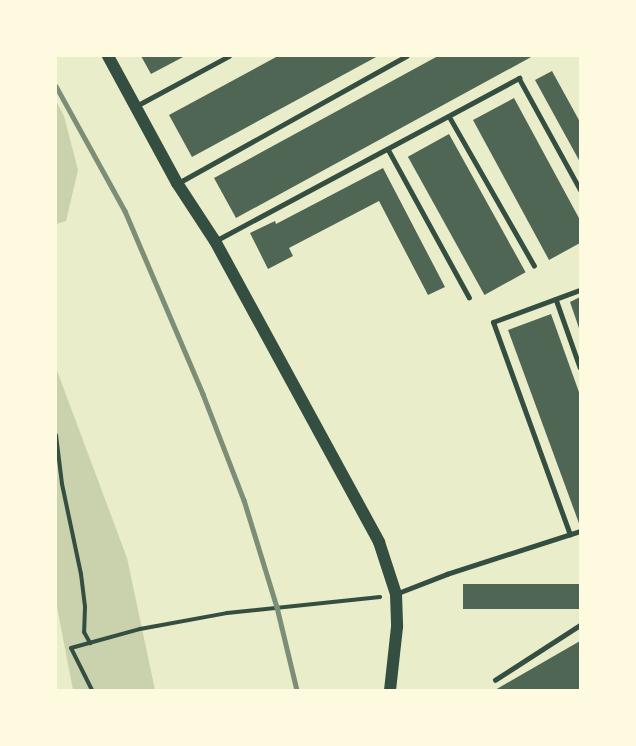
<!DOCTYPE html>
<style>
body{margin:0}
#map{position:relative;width:636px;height:746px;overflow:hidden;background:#e9edc9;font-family:"PT Sans Narrow",sans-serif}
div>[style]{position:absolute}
.green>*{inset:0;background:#cad2ad}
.building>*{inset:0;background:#4f6655;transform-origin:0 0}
.path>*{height:4px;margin:-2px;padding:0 2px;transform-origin:2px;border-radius:2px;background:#344e41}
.service>*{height:4.5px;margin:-2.25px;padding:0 2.25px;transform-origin:2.25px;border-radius:2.25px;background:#344e41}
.secondary>*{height:12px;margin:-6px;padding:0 6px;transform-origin:6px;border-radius:6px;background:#344e41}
.rail>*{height:4.5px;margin:-2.25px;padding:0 2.25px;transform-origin:2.25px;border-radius:2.25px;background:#7c8e77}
span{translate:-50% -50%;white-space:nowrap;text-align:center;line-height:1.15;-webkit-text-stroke:4.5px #fefae0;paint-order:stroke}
.frame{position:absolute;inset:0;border:57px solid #fefae0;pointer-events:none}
</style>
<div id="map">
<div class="green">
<div style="clip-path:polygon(56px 101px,64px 116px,78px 170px,66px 221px,56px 224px)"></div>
<div style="clip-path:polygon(56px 368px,127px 558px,155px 690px,73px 690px,56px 602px)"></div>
</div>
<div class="building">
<div style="clip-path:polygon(141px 56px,185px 56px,151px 74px)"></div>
<div style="clip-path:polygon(278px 56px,378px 56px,192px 157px,169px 115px)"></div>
<div style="clip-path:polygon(438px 56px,533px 56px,236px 218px,214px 178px)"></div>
<div style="clip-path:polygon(552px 71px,580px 122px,580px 162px,535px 80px)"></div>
<div style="clip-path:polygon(514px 98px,580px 220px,580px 243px,549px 260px,473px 120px)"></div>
<div style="left:449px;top:134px;width:158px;height:47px;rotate:61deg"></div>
<div style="clip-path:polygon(383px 168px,445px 287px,428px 295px,379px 201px,289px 248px,293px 256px,268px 269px,250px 233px,275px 221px,276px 224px)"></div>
<div style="clip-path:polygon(580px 297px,580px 331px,570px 302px)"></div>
<div style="clip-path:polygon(551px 314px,580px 395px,580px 526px,508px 330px)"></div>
<div style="left:580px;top:584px;width:25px;height:117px;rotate:90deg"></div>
<div style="clip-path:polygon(580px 641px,580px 690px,495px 690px)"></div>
</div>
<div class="path">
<div style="left:56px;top:435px;width:49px;rotate:83deg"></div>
<div style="left:62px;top:484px;width:92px;rotate:78.1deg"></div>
<div style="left:81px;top:574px;width:33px;rotate:83deg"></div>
<div style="left:85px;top:607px;width:25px;rotate:92deg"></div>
<div style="left:84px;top:632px;width:13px;rotate:61deg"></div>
<div style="left:92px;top:690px;width:47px;rotate:-116.6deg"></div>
<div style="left:71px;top:648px;width:72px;rotate:-15.4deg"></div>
<div style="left:140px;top:629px;width:88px;rotate:-10.4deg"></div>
<div style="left:227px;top:613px;width:154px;rotate:-6deg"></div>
</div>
<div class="service">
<div style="left:138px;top:105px;width:103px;rotate:-28.3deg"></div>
<div style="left:449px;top:116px;width:172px;rotate:60.3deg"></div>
<div style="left:388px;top:149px;width:169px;rotate:61.3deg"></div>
<div style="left:180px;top:182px;width:259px;rotate:-29.1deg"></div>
<div style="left:217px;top:240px;width:343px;rotate:-28.2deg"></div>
<div style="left:519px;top:78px;width:127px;rotate:61.2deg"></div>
<div style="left:556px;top:299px;width:72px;rotate:70.6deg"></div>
<div style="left:570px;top:535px;width:226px;rotate:-109.9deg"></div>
<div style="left:493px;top:322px;width:93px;rotate:-20.2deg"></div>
<div style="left:398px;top:593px;width:53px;rotate:-21.2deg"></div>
<div style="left:447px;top:574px;width:140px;rotate:-17.9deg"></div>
<div style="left:495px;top:680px;width:101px;rotate:-32.9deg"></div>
</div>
<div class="secondary">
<div style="left:108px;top:56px;width:145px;rotate:61.5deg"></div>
<div style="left:177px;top:183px;width:69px;rotate:56.8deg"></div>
<div style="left:215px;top:241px;width:343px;rotate:61.4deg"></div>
<div style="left:379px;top:542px;width:55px;rotate:71.9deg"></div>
<div style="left:396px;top:594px;width:33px;rotate:88deg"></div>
<div style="left:397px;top:627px;width:63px;rotate:96.3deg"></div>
</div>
<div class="rail">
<div style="left:56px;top:86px;width:143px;rotate:61.1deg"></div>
<div style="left:125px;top:211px;width:199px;rotate:66.9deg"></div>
<div style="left:203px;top:394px;width:114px;rotate:68.9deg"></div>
<div style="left:244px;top:500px;width:112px;rotate:72.9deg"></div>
<div style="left:277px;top:607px;width:85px;rotate:76.5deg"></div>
</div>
<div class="frame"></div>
</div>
